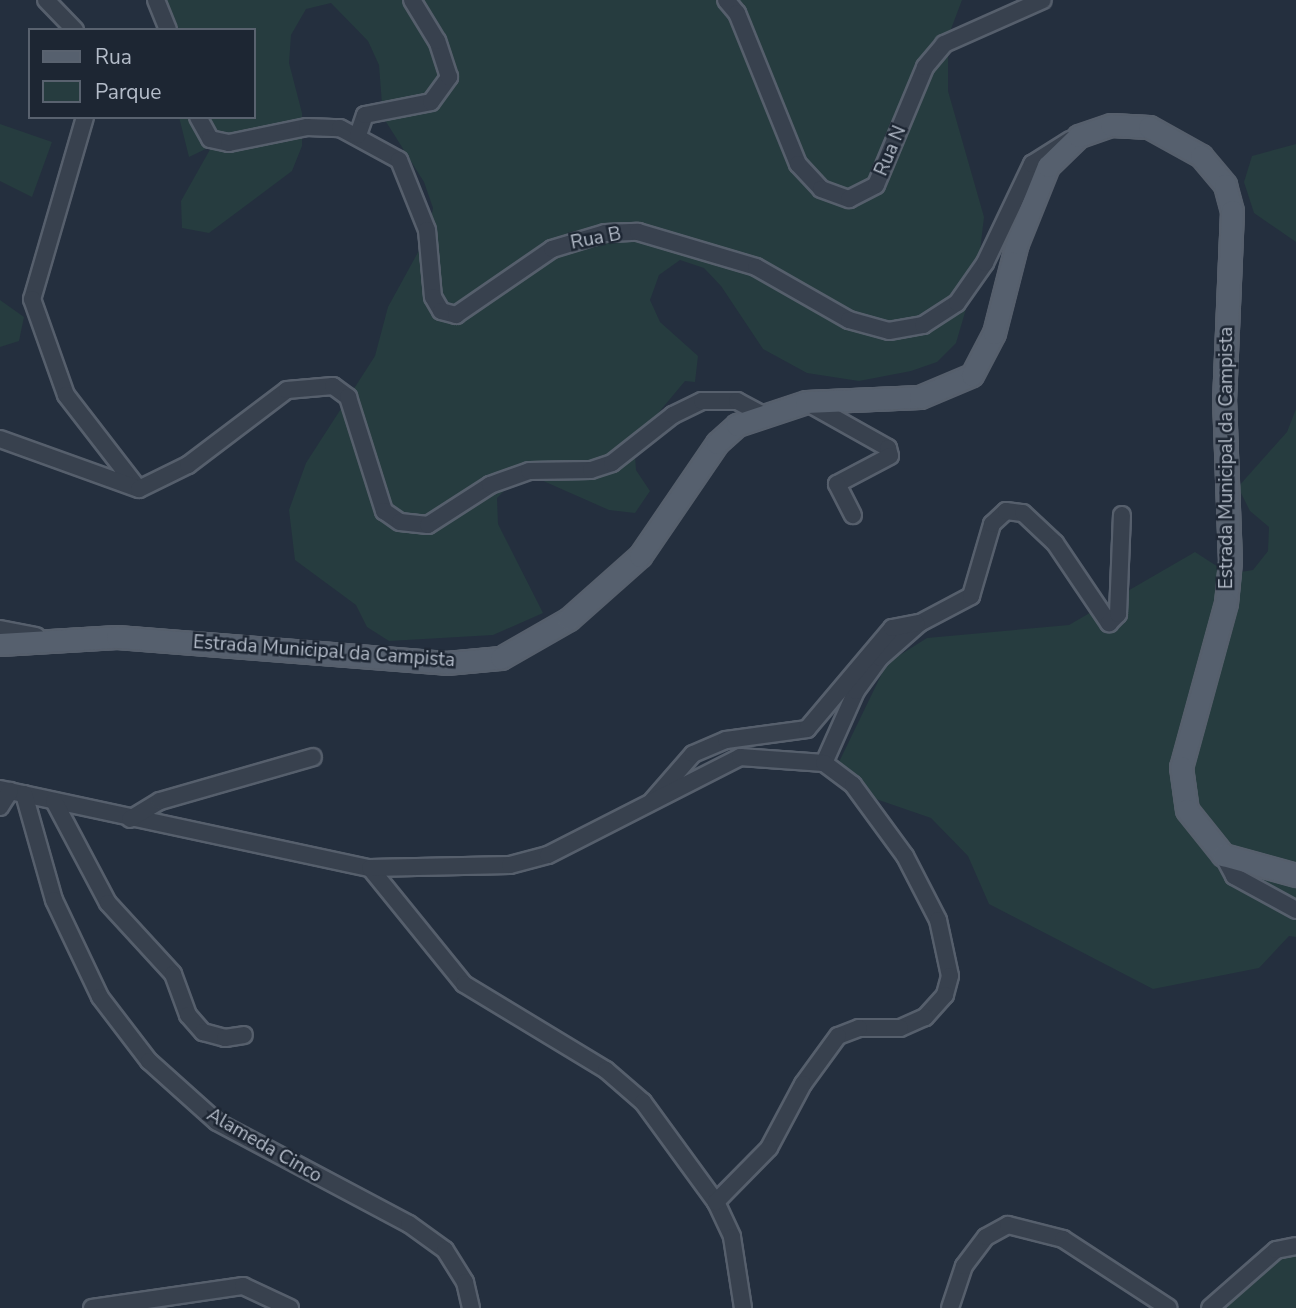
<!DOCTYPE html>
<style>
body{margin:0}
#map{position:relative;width:1296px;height:1308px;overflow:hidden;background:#242f3e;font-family:"Nunito Sans",sans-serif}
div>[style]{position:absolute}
.green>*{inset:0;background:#263c3f}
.roads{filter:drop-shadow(2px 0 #565f6c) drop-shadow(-2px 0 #565f6c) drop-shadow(0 2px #565f6c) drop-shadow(0 -2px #565f6c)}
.minor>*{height:16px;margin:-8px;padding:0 8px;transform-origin:8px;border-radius:8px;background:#38414e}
.major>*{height:21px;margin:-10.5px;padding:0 10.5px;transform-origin:10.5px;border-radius:10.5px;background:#56606e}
span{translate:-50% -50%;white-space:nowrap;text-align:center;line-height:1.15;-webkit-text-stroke:5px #1d2633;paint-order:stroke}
.street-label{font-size:19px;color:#b4bcc9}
.legend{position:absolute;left:28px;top:28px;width:228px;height:91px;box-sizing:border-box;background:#1d2633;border:2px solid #59626f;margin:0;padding:9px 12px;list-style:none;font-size:21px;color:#b4bcc9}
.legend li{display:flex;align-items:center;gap:14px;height:35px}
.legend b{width:35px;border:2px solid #59626f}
</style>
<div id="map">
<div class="green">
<div style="clip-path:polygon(159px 0,962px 0,948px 37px,948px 91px,984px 217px,978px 268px,956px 343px,937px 362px,911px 371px,859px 381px,807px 373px,763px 349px,721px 286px,704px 268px,680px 260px,659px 275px,650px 300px,660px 322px,698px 356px,695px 382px,685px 381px,634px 442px,636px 470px,650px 491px,635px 513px,609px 510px,541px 480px,515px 480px,497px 498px,498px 524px,543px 613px,493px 635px,389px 641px,367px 627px,356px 605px,295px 560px,289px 510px,306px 463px,375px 356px,388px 307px,428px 234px,433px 208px,424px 182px,383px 117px,379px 65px,368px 41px,331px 3px,306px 9px,291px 35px,289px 63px,302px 113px,302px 146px,292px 171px,209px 233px,182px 228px,181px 201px,212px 146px,189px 157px,179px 117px,254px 117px,254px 30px,162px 30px)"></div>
<div style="clip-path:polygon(0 124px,52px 142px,32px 197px,0 181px)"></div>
<div style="clip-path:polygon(1296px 144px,1296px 242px,1254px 213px,1244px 182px,1252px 156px)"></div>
<div style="clip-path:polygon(0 300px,24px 317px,19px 341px,0 347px)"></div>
<div style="clip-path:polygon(1296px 409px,1296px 937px,1289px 936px,1259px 968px,1153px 989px,989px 904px,968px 856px,931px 818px,873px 798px,838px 764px,887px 663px,927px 638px,1069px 625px,1195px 552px,1229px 574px,1253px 570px,1268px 551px,1269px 527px,1250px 511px,1238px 487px,1287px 432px)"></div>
<div style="clip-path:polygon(1296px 1253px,1296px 1308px,1227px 1308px,1255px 1271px)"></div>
</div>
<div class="roads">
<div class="minor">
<div style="left:46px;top:0;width:42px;rotate:46deg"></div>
<div style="left:156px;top:0;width:32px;rotate:68deg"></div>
<div style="left:726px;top:0;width:17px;rotate:50deg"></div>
<div style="left:737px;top:13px;width:163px;rotate:68deg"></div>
<div style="left:798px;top:164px;width:34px;rotate:47deg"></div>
<div style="left:821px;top:189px;width:30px;rotate:20deg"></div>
<div style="left:849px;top:199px;width:30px;rotate:-27deg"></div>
<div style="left:876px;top:185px;width:128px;rotate:-67.4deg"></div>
<div style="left:925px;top:67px;width:30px;rotate:-50deg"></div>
<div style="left:944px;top:44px;width:108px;rotate:-24deg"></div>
<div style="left:85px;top:117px;width:190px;rotate:106.2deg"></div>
<div style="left:32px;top:299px;width:102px;rotate:70.5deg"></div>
<div style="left:66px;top:395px;width:116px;rotate:52.3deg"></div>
<div style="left:198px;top:117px;width:25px;rotate:61deg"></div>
<div style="left:210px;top:139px;width:19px;rotate:12deg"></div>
<div style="left:229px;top:143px;width:80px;rotate:-11.6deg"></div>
<div style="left:307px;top:127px;width:33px;rotate:2deg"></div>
<div style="left:340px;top:128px;width:67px;rotate:28.5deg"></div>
<div style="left:399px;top:160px;width:75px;rotate:68.2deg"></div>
<div style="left:427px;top:230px;width:67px;rotate:84.9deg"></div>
<div style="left:433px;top:297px;width:16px;rotate:60deg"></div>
<div style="left:441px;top:311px;width:16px;rotate:15deg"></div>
<div style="left:456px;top:315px;width:116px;rotate:-34.5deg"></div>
<div style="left:552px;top:249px;width:55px;rotate:-16.8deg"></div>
<div style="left:605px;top:233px;width:33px;rotate:-2deg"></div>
<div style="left:638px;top:232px;width:123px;rotate:16.5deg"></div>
<div style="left:756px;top:267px;width:107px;rotate:29.7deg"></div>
<div style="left:849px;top:320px;width:41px;rotate:15.4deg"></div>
<div style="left:889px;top:331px;width:35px;rotate:-10deg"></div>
<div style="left:923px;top:325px;width:40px;rotate:-32.9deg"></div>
<div style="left:957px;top:303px;width:49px;rotate:-55deg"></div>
<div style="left:985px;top:263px;width:110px;rotate:-64.6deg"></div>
<div style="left:1032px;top:164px;width:45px;rotate:-32.3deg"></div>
<div style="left:358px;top:135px;width:21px;rotate:-71deg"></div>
<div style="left:365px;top:115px;width:67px;rotate:-11.1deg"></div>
<div style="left:431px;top:102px;width:31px;rotate:-54deg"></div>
<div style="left:449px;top:77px;width:38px;rotate:-108deg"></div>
<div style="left:437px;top:41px;width:48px;rotate:-121.4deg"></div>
<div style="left:806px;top:402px;width:94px;rotate:29.3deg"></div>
<div style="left:888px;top:448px;width:8px;rotate:76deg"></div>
<div style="left:890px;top:456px;width:60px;rotate:152.2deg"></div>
<div style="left:837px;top:484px;width:35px;rotate:63deg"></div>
<div style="left:0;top:439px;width:148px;rotate:19.8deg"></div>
<div style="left:139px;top:489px;width:55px;rotate:-26.1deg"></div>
<div style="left:188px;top:465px;width:124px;rotate:-37.1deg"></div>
<div style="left:287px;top:390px;width:46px;rotate:-5deg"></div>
<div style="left:333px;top:386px;width:19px;rotate:36deg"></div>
<div style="left:348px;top:397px;width:120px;rotate:72.5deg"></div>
<div style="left:384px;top:511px;width:19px;rotate:35deg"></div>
<div style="left:400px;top:522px;width:28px;rotate:6deg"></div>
<div style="left:428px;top:525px;width:74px;rotate:-32.8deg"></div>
<div style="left:490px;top:485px;width:41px;rotate:-19.7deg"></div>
<div style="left:529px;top:471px;width:62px;rotate:-0.9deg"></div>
<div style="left:591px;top:470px;width:22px;rotate:-18deg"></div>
<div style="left:612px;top:463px;width:78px;rotate:-38.2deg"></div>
<div style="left:673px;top:415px;width:32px;rotate:-26deg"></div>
<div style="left:702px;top:401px;width:35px"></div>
<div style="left:737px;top:401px;width:26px;rotate:28deg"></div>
<div style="left:0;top:629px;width:37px;rotate:11deg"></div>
<div style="left:824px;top:763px;width:79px;rotate:-66deg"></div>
<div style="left:856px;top:691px;width:41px;rotate:-54deg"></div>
<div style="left:880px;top:658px;width:53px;rotate:-41.2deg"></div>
<div style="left:920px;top:623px;width:58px;rotate:-27.9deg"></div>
<div style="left:971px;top:596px;width:75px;rotate:-73.7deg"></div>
<div style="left:992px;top:524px;width:19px;rotate:-43deg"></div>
<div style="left:1006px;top:511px;width:17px;rotate:7deg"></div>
<div style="left:1023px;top:513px;width:44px;rotate:43.2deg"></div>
<div style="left:1055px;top:543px;width:97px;rotate:56deg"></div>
<div style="left:1109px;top:623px;width:13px;rotate:-45deg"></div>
<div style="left:1118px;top:614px;width:99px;rotate:-87.7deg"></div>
<div style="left:0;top:789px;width:378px;rotate:12.1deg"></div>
<div style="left:370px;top:868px;width:149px;rotate:51deg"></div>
<div style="left:464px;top:984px;width:166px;rotate:31.2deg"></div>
<div style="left:606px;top:1070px;width:49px;rotate:40.9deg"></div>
<div style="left:643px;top:1102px;width:124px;rotate:53.9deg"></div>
<div style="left:716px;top:1202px;width:38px;rotate:65deg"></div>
<div style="left:732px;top:1237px;width:72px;rotate:81.2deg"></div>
<div style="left:24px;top:794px;width:110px;rotate:74.2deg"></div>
<div style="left:54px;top:900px;width:107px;rotate:64.6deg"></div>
<div style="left:100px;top:997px;width:81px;rotate:52.6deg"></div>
<div style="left:149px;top:1061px;width:91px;rotate:41.9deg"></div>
<div style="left:217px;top:1122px;width:217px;rotate:28deg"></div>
<div style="left:409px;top:1224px;width:44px;rotate:35.8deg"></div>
<div style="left:445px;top:1250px;width:38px;rotate:58deg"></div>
<div style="left:465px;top:1282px;width:27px;rotate:77deg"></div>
<div style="left:54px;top:801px;width:115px;rotate:62.1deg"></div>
<div style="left:108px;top:903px;width:96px;rotate:47.5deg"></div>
<div style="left:173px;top:974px;width:44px;rotate:69.9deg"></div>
<div style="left:188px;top:1015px;width:23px;rotate:49deg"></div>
<div style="left:203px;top:1032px;width:23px;rotate:15deg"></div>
<div style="left:225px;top:1038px;width:19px;rotate:-9deg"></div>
<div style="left:652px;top:801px;width:62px;rotate:-48.9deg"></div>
<div style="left:693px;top:754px;width:36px;rotate:-23deg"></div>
<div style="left:726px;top:740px;width:82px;rotate:-7.7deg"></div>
<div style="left:807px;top:729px;width:132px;rotate:-49.9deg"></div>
<div style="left:892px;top:628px;width:25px;rotate:-11deg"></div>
<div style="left:0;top:807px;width:19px;rotate:-58deg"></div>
<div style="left:130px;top:819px;width:35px;rotate:-31deg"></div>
<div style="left:160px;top:801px;width:159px;rotate:-16deg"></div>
<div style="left:1223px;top:855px;width:24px;rotate:62deg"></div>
<div style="left:1234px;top:876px;width:71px;rotate:28.7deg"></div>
<div style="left:370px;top:868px;width:140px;rotate:-1.2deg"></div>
<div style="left:510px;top:865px;width:39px;rotate:-15deg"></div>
<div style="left:548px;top:855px;width:216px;rotate:-27deg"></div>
<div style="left:740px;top:757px;width:84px;rotate:4.1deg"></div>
<div style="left:824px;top:763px;width:36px;rotate:37deg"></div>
<div style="left:853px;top:785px;width:88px;rotate:53.8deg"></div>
<div style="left:905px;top:856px;width:72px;rotate:62.7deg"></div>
<div style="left:938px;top:920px;width:57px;rotate:77.9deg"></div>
<div style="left:950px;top:976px;width:20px;rotate:105deg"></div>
<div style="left:945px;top:995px;width:30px;rotate:132deg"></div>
<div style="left:925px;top:1017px;width:27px;rotate:156deg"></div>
<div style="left:900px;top:1028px;width:41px;rotate:180deg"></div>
<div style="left:859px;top:1028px;width:22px;rotate:159deg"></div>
<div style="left:838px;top:1036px;width:59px;rotate:126.1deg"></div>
<div style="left:803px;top:1084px;width:72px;rotate:118deg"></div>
<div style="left:769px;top:1148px;width:76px;rotate:134.5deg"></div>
<div style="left:92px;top:1308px;width:153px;rotate:-8.3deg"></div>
<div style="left:243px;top:1286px;width:52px;rotate:25.1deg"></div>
<div style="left:950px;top:1308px;width:44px;rotate:-71.6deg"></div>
<div style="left:964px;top:1266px;width:36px;rotate:-53deg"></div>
<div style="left:986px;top:1237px;width:25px;rotate:-29deg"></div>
<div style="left:1008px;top:1225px;width:57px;rotate:14.3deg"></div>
<div style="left:1063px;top:1239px;width:126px;rotate:33.1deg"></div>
<div style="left:1210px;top:1308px;width:88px;rotate:-41.3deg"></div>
<div style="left:1276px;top:1250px;width:20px;rotate:-11deg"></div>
</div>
<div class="major">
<div style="left:0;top:644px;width:117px;rotate:-3.4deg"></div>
<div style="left:117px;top:637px;width:330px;rotate:4.5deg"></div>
<div style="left:446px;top:663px;width:55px;rotate:-5.2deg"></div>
<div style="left:501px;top:658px;width:78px;rotate:-29.8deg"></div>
<div style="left:569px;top:619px;width:95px;rotate:-41.6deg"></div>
<div style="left:640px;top:556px;width:137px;rotate:-55.7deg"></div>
<div style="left:717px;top:443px;width:27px;rotate:-42deg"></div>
<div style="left:737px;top:425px;width:73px;rotate:-18.4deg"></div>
<div style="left:806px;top:402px;width:114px;rotate:-2.5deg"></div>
<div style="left:920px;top:397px;width:56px;rotate:-22.9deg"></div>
<div style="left:972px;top:375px;width:47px;rotate:-62.4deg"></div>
<div style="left:994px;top:333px;width:93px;rotate:-75.7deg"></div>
<div style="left:1017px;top:243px;width:83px;rotate:-68.1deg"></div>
<div style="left:1048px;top:166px;width:43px;rotate:-44.1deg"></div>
<div style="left:1079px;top:136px;width:34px;rotate:-19deg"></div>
<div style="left:1111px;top:125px;width:38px;rotate:3deg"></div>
<div style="left:1149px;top:127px;width:60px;rotate:29.1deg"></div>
<div style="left:1201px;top:156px;width:38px;rotate:50deg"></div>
<div style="left:1225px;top:185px;width:27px;rotate:75deg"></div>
<div style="left:1232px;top:211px;width:187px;rotate:92.4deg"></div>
<div style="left:1224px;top:398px;width:163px;rotate:87.9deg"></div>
<div style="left:1230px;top:561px;width:42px;rotate:95.4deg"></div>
<div style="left:1226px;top:603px;width:170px;rotate:105.3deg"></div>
<div style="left:1181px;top:767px;width:43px;rotate:82.1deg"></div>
<div style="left:1187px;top:810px;width:58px;rotate:51.3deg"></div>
<div style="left:1223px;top:855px;width:76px;rotate:15.3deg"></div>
</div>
</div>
<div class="street-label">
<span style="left:891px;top:151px;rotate:-67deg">Rua N</span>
<span style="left:596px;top:239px;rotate:-11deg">Rua B</span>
<span style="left:1227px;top:458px;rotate:-90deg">Estrada Municipal da Campista</span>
<span style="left:324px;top:652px;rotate:4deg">Estrada Municipal da Campista</span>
<span style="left:264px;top:1146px;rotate:30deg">Alameda Cinco</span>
</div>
<ul class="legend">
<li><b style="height:9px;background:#56606e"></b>Rua</li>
<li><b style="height:19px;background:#263c3f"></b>Parque</li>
</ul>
</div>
